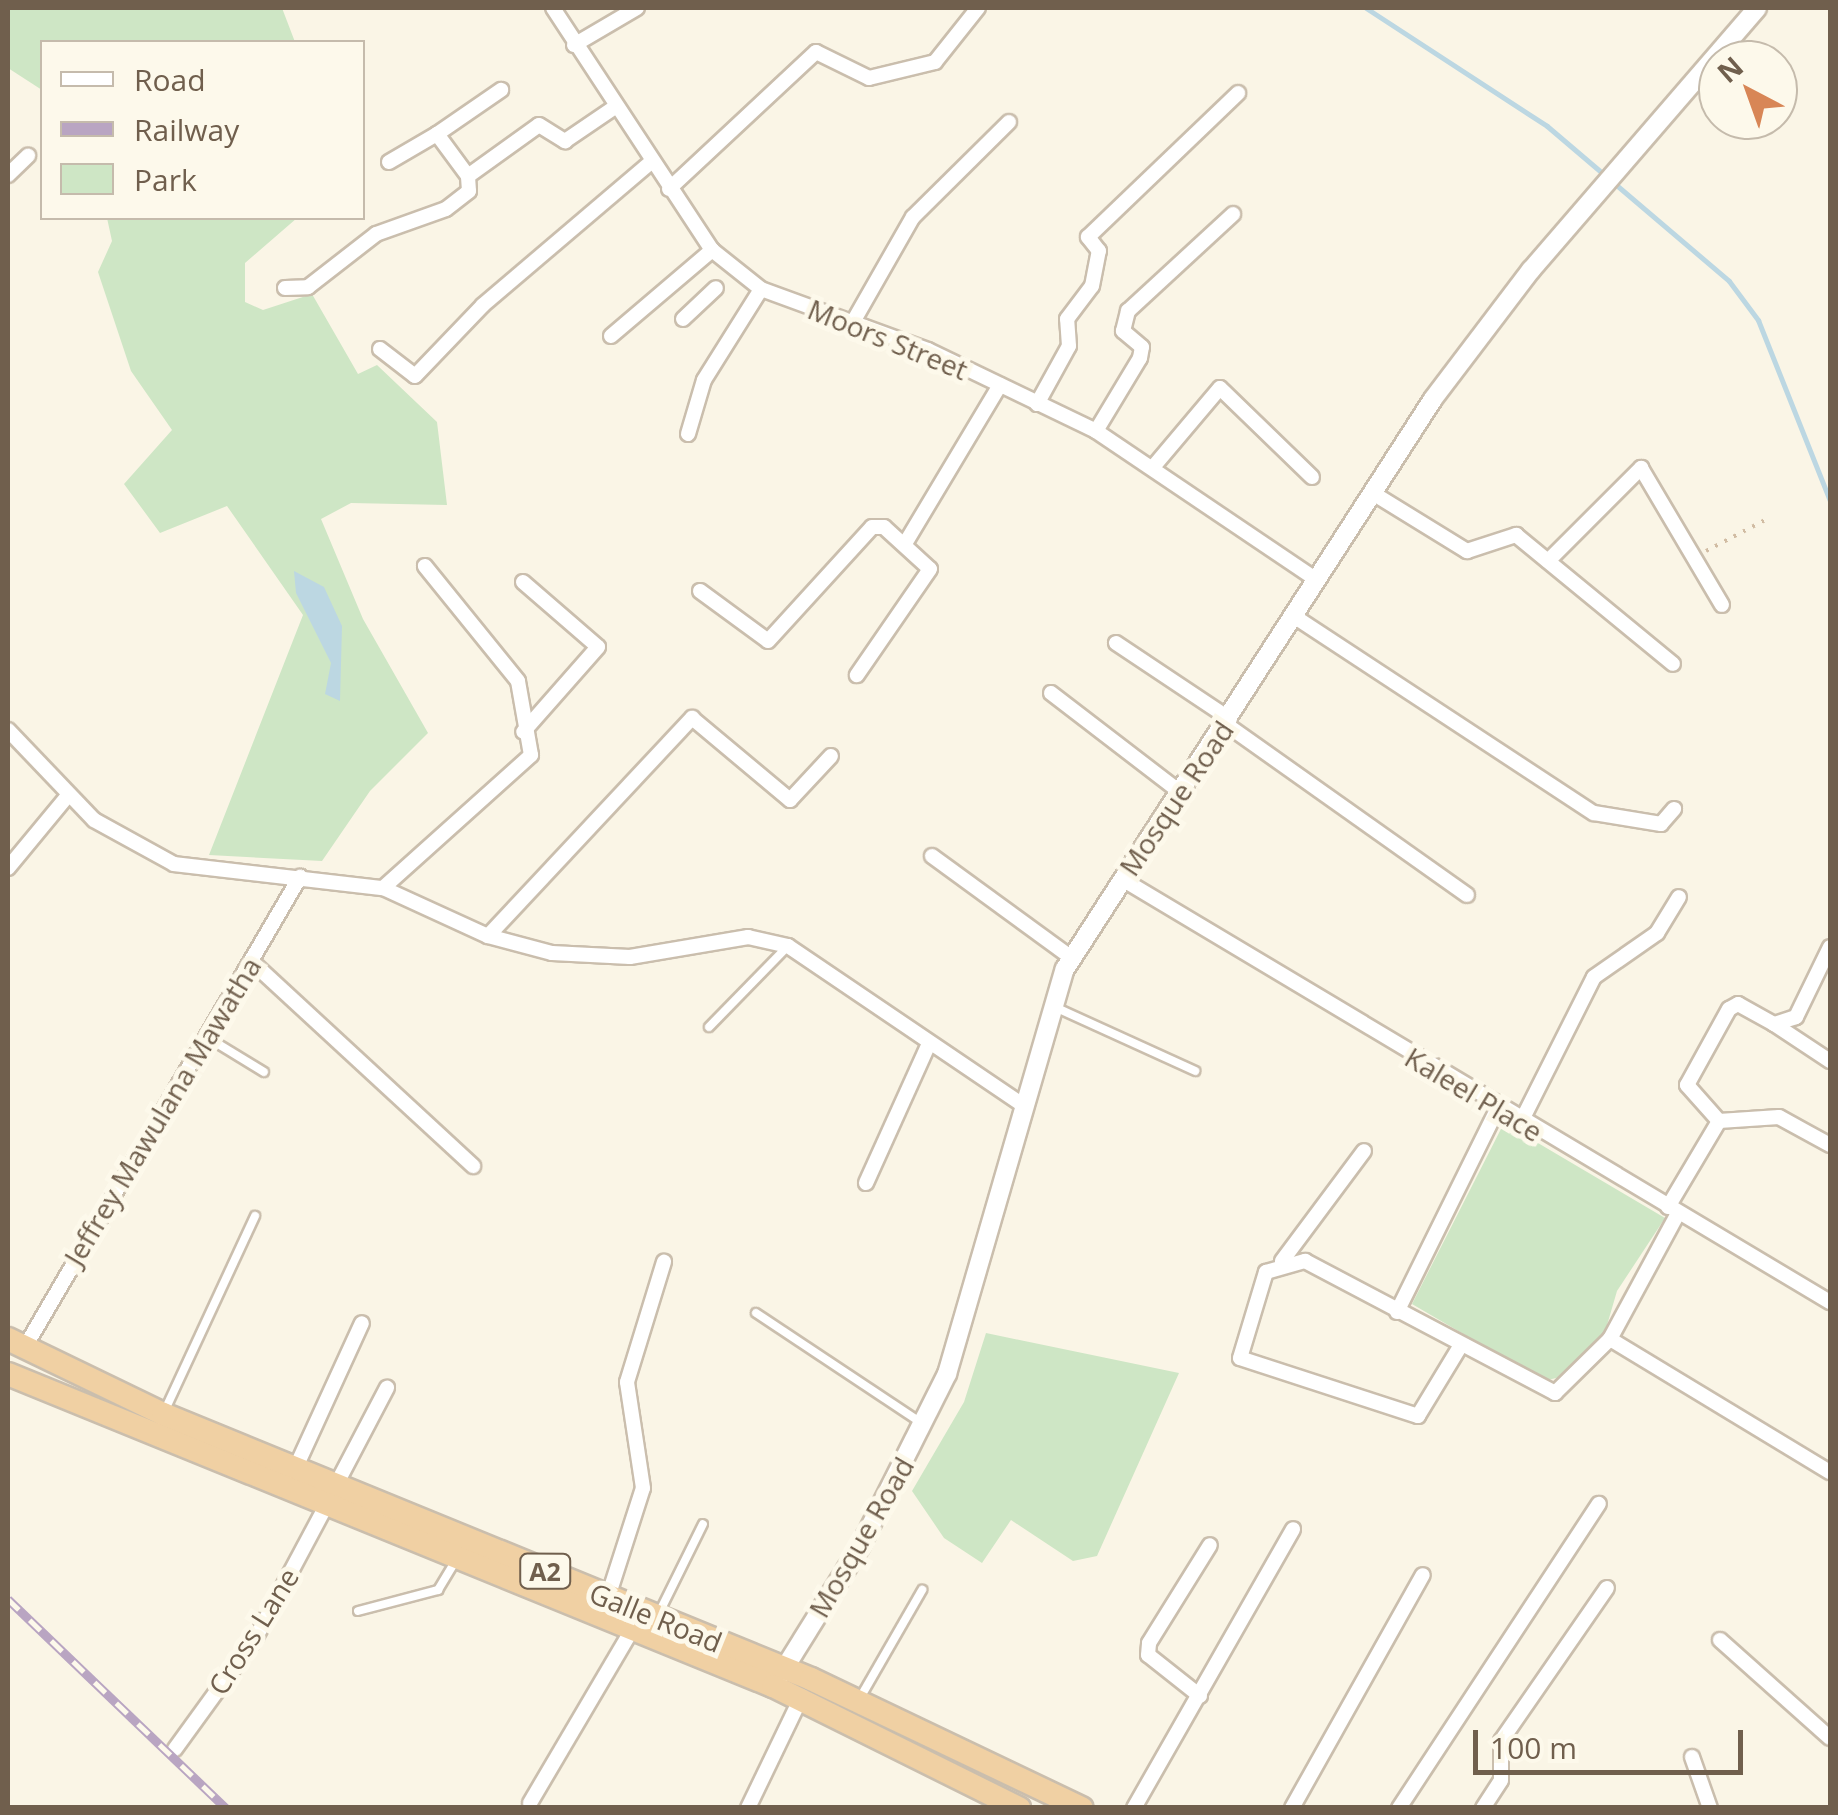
<!DOCTYPE html>
<style>
body{margin:0}
#map{position:relative;width:1838px;height:1815px;overflow:hidden;background:#faf5e6;font-family:"Open Sans",sans-serif}
div>[style]{position:absolute}
.green>*{inset:0;background:#cee6c5}
.water>*{inset:0;background:#bcd7e2}
.stream>*{height:5px;margin:-2.5px;padding:0 2.5px;transform-origin:2.5px;border-radius:2.5px;background:#bcd7e2}
.path>*{height:4px;margin-top:-2px;transform-origin:0;background:repeating-linear-gradient(90deg,#d1bca3 0 2.5px,transparent 0 10.5px)}
.roads{filter:drop-shadow(2px 0 #cabead) drop-shadow(-2px 0 #cabead) drop-shadow(0 2px #cabead) drop-shadow(0 -2px #cabead)}
.service>*{height:8px;margin:-4px;padding:0 4px;transform-origin:4px;border-radius:4px;background:#fff}
.minor>*{height:14px;margin:-7px;padding:0 7px;transform-origin:7px;border-radius:7px;background:#fff}
.tertiary>*{height:18px;margin:-9px;padding:0 9px;transform-origin:9px;border-radius:9px;background:#fff}
.trunk>*{height:22px;margin:-11px;padding:0 11px;transform-origin:11px;border-radius:11px;background:#f0d0a3}
.rail>*{height:9px;margin-top:-4.5px;transform-origin:0;background:repeating-linear-gradient(90deg,#fdf9eb 0 15px,#b9a5c2 0 30px);box-sizing:border-box;border-block:2px solid #b9a5c2}
span{translate:-50% -50%;white-space:nowrap;text-align:center;line-height:1.15;-webkit-text-stroke:10px #fdf9eb;paint-order:stroke}
.shield-label span{padding:2px 8px;background:#fdf9eb;border:2px solid;border-radius:8px;-webkit-text-stroke-width:0}
.shield-label{font-size:25px;color:#705f4d;font-weight:700}
.street-label{font-size:28px;color:#705f4d}
.frame{position:absolute;inset:0;border:10px solid #705f4d;pointer-events:none}
.legend{position:absolute;left:40px;top:40px;width:325px;height:180px;box-sizing:border-box;background:#fdf9eb;border:2px solid #c5bbac;margin:0;padding:12px 18px;list-style:none;font-size:30px;color:#705f4d}
.legend li{display:flex;align-items:center;gap:20px;height:50px}
.legend b{width:50px;border:2px solid #c5bbac}
.north{position:absolute;left:1698px;top:40px;width:100px;height:100px;box-sizing:border-box;background:#fdf9eb;border:2px solid #c5bbac;border-radius:50%;rotate:319deg;font-size:28px;font-weight:700;line-height:40px;text-align:center;color:#705f4d}
.north::after{content:'';display:block;margin:auto;width:35px;height:45px;background:#d88656;clip-path:polygon(50% 0,100% 100%,50% 72%,0 100%)}
.scale{position:absolute;left:1473px;top:1730px;width:270px;height:45px;box-sizing:border-box;border:5px solid #705f4d;border-top:0;padding-left:12px;font-size:30px;line-height:35px;white-space:nowrap;color:#705f4d;-webkit-text-stroke:8px #fdf9eb;paint-order:stroke}
</style>
<div id="map">
<div class="green">
<div style="clip-path:polygon(8px 8px,282px 8px,295px 42px,42px 42px,42px 90px,8px 68px)"></div>
<div style="clip-path:polygon(107px 218px,297px 218px,245px 263px,245px 302px,263px 310px,312px 294px,358px 374px,377px 365px,437px 422px,447px 505px,351px 503px,321px 519px,363px 619px,428px 733px,370px 791px,322px 861px,209px 855px,303px 615px,227px 506px,160px 533px,124px 484px,172px 430px,131px 371px,98px 272px,112px 241px)"></div>
<div style="clip-path:polygon(1504px 1123px,1665px 1218px,1617px 1291px,1605px 1332px,1572px 1374px,1544px 1381px,1412px 1304px)"></div>
<div style="clip-path:polygon(986px 1333px,1179px 1373px,1097px 1556px,1073px 1561px,1011px 1520px,982px 1563px,944px 1538px,912px 1491px,964px 1402px)"></div>
</div>
<div class="water">
<div style="clip-path:polygon(294px 571px,324px 587px,342px 626px,340px 701px,325px 694px,331px 663px,296px 593px)"></div>
</div>
<div class="stream">
<div style="left:1366px;top:8px;width:216px;rotate:33.1deg"></div>
<div style="left:1547px;top:126px;width:239px;rotate:40.4deg"></div>
<div style="left:1729px;top:281px;width:49px;rotate:53.4deg"></div>
<div style="left:1758px;top:320px;width:195px;rotate:68.3deg"></div>
</div>
<div class="path">
<div style="left:1706px;top:551px;width:67px;rotate:-27.7deg"></div>
</div>
<div class="roads">
<div class="service">
<div style="left:1057px;top:1008px;width:152px;rotate:24.5deg"></div>
<div style="left:709px;top:1027px;width:113px;rotate:-45.7deg"></div>
<div style="left:205px;top:1036px;width:69px;rotate:31.4deg"></div>
<div style="left:756px;top:1313px;width:197px;rotate:33.6deg"></div>
<div style="left:165px;top:1410px;width:214px;rotate:-65.1deg"></div>
<div style="left:358px;top:1611px;width:83px;rotate:-14.7deg"></div>
<div style="left:438px;top:1590px;width:33px;rotate:-59deg"></div>
<div style="left:659px;top:1613px;width:99px;rotate:-63.7deg"></div>
<div style="left:860px;top:1698px;width:125px;rotate:-60.1deg"></div>
</div>
<div class="minor">
<div style="left:553px;top:8px;width:290px;rotate:56.7deg"></div>
<div style="left:712px;top:250px;width:63px;rotate:38.5deg"></div>
<div style="left:761px;top:289px;width:178px;rotate:20.1deg"></div>
<div style="left:928px;top:350px;width:187px;rotate:25.7deg"></div>
<div style="left:1096px;top:431px;width:263px;rotate:34deg"></div>
<div style="left:574px;top:45px;width:73px;rotate:-30.4deg"></div>
<div style="left:437px;top:134px;width:78px;rotate:-34.5deg"></div>
<div style="left:389px;top:162px;width:56px;rotate:-30.3deg"></div>
<div style="left:437px;top:134px;width:52px;rotate:53.6deg"></div>
<div style="left:8px;top:175px;width:28px;rotate:-44deg"></div>
<div style="left:669px;top:189px;width:201px;rotate:-43deg"></div>
<div style="left:816px;top:52px;width:59px;rotate:26.1deg"></div>
<div style="left:869px;top:78px;width:68px;rotate:-13.6deg"></div>
<div style="left:935px;top:62px;width:69px;rotate:-51.5deg"></div>
<div style="left:285px;top:288px;width:23px;rotate:-2deg"></div>
<div style="left:308px;top:287px;width:86px;rotate:-37.9deg"></div>
<div style="left:376px;top:234px;width:74px;rotate:-19.7deg"></div>
<div style="left:446px;top:209px;width:29px;rotate:-38deg"></div>
<div style="left:469px;top:191px;width:15px;rotate:-94deg"></div>
<div style="left:468px;top:176px;width:87px;rotate:-35.7deg"></div>
<div style="left:539px;top:125px;width:31px;rotate:32deg"></div>
<div style="left:565px;top:141px;width:60px;rotate:-34.2deg"></div>
<div style="left:683px;top:319px;width:45px;rotate:-43.2deg"></div>
<div style="left:853px;top:322px;width:121px;rotate:-60.3deg"></div>
<div style="left:913px;top:217px;width:135px;rotate:-44.7deg"></div>
<div style="left:611px;top:336px;width:133px;rotate:-40.4deg"></div>
<div style="left:380px;top:349px;width:44px;rotate:37.6deg"></div>
<div style="left:415px;top:376px;width:98px;rotate:-46.2deg"></div>
<div style="left:483px;top:305px;width:221px;rotate:-40.4deg"></div>
<div style="left:1037px;top:404px;width:66px;rotate:-61.1deg"></div>
<div style="left:1069px;top:346px;width:27px;rotate:-94deg"></div>
<div style="left:1067px;top:319px;width:41px;rotate:-52.9deg"></div>
<div style="left:1092px;top:286px;width:36px;rotate:-79deg"></div>
<div style="left:1099px;top:251px;width:18px;rotate:-128deg"></div>
<div style="left:1088px;top:237px;width:208px;rotate:-43.8deg"></div>
<div style="left:1096px;top:431px;width:85px;rotate:-58.9deg"></div>
<div style="left:1140px;top:358px;width:11px;rotate:-80deg"></div>
<div style="left:1142px;top:347px;width:25px;rotate:-140deg"></div>
<div style="left:1123px;top:331px;width:21px;rotate:-76deg"></div>
<div style="left:1128px;top:311px;width:143px;rotate:-42.7deg"></div>
<div style="left:688px;top:434px;width:56px;rotate:-73.5deg"></div>
<div style="left:704px;top:380px;width:107px;rotate:-57.9deg"></div>
<div style="left:1154px;top:466px;width:102px;rotate:-49.8deg"></div>
<div style="left:1220px;top:388px;width:128px;rotate:44.1deg"></div>
<div style="left:1371px;top:492px;width:113px;rotate:31.6deg"></div>
<div style="left:1467px;top:551px;width:52px;rotate:-18.1deg"></div>
<div style="left:1516px;top:535px;width:203px;rotate:39.4deg"></div>
<div style="left:906px;top:542px;width:183px;rotate:-59.1deg"></div>
<div style="left:1548px;top:561px;width:132px;rotate:-45deg"></div>
<div style="left:1641px;top:468px;width:159px;rotate:59.4deg"></div>
<div style="left:523px;top:582px;width:99px;rotate:40.9deg"></div>
<div style="left:598px;top:647px;width:113px;rotate:131.4deg"></div>
<div style="left:700px;top:591px;width:84px;rotate:36.3deg"></div>
<div style="left:768px;top:641px;width:154px;rotate:-47.6deg"></div>
<div style="left:872px;top:527px;width:12px"></div>
<div style="left:884px;top:527px;width:62px;rotate:42.4deg"></div>
<div style="left:930px;top:569px;width:129px;rotate:124.6deg"></div>
<div style="left:1292px;top:615px;width:361px;rotate:33.3deg"></div>
<div style="left:1594px;top:813px;width:68px;rotate:9.3deg"></div>
<div style="left:1661px;top:824px;width:20px;rotate:-49deg"></div>
<div style="left:1116px;top:643px;width:137px;rotate:33.7deg"></div>
<div style="left:1051px;top:693px;width:163px;rotate:37.5deg"></div>
<div style="left:1227px;top:725px;width:294px;rotate:35.3deg"></div>
<div style="left:8px;top:730px;width:124px;rotate:46.3deg"></div>
<div style="left:94px;top:820px;width:91px;rotate:28.8deg"></div>
<div style="left:174px;top:864px;width:210px;rotate:6.6deg"></div>
<div style="left:383px;top:888px;width:115px;rotate:24.6deg"></div>
<div style="left:488px;top:936px;width:66px;rotate:14.9deg"></div>
<div style="left:552px;top:953px;width:78px;rotate:2.9deg"></div>
<div style="left:630px;top:957px;width:120px;rotate:-9.6deg"></div>
<div style="left:748px;top:937px;width:41px;rotate:12.7deg"></div>
<div style="left:788px;top:946px;width:280px;rotate:34.1deg"></div>
<div style="left:932px;top:856px;width:173px;rotate:36.1deg"></div>
<div style="left:8px;top:868px;width:91px;rotate:-50.4deg"></div>
<div style="left:1122px;top:879px;width:825px;rotate:30.86deg"></div>
<div style="left:383px;top:888px;width:199px;rotate:-41.9deg"></div>
<div style="left:531px;top:755px;width:75px;rotate:-100deg"></div>
<div style="left:518px;top:681px;width:148px;rotate:-129deg"></div>
<div style="left:488px;top:936px;width:299px;rotate:-46.9deg"></div>
<div style="left:692px;top:718px;width:128px;rotate:39.9deg"></div>
<div style="left:790px;top:800px;width:60px;rotate:-47deg"></div>
<div style="left:1830px;top:947px;width:78px;rotate:115.9deg"></div>
<div style="left:1796px;top:1017px;width:23px;rotate:162deg"></div>
<div style="left:1774px;top:1024px;width:41px;rotate:-150.9deg"></div>
<div style="left:1738px;top:1004px;width:10px;rotate:151deg"></div>
<div style="left:1729px;top:1009px;width:87px;rotate:118.9deg"></div>
<div style="left:1687px;top:1085px;width:48px;rotate:48.4deg"></div>
<div style="left:1719px;top:1121px;width:60px;rotate:-3.8deg"></div>
<div style="left:1779px;top:1117px;width:58px;rotate:28.8deg"></div>
<div style="left:252px;top:962px;width:301px;rotate:42.7deg"></div>
<div style="left:1774px;top:1024px;width:67px;rotate:33.5deg"></div>
<div style="left:1521px;top:1122px;width:162px;rotate:-63.3deg"></div>
<div style="left:1594px;top:977px;width:77px;rotate:-34.9deg"></div>
<div style="left:1657px;top:933px;width:42px;rotate:-58.6deg"></div>
<div style="left:866px;top:1183px;width:150px;rotate:-65.7deg"></div>
<div style="left:1668px;top:1207px;width:100px;rotate:-59.3deg"></div>
<div style="left:1282px;top:1261px;width:137px;rotate:-53.3deg"></div>
<div style="left:1397px;top:1312px;width:228px;rotate:-63.7deg"></div>
<div style="left:1610px;top:1339px;width:257px;rotate:31.2deg"></div>
<div style="left:1461px;top:1345px;width:83px;rotate:121.2deg"></div>
<div style="left:1418px;top:1416px;width:187px;rotate:-162deg"></div>
<div style="left:1240px;top:1358px;width:90px;rotate:-73.2deg"></div>
<div style="left:1266px;top:1272px;width:41px;rotate:-15.8deg"></div>
<div style="left:1305px;top:1261px;width:283px;rotate:27.8deg"></div>
<div style="left:1555px;top:1393px;width:77px;rotate:-44.5deg"></div>
<div style="left:1610px;top:1339px;width:143px;rotate:-61.6deg"></div>
<div style="left:25px;top:1347px;width:545px;rotate:-59.67deg"></div>
<div style="left:296px;top:1467px;width:158px;rotate:-65.4deg"></div>
<div style="left:336px;top:1485px;width:110px;rotate:-62.3deg"></div>
<div style="left:608px;top:1597px;width:114px;rotate:-72.2deg"></div>
<div style="left:643px;top:1488px;width:107px;rotate:-98.6deg"></div>
<div style="left:627px;top:1382px;width:126px;rotate:-72.9deg"></div>
<div style="left:1720px;top:1640px;width:147px;rotate:41.7deg"></div>
<div style="left:1200px;top:1696px;width:66px;rotate:-141.7deg"></div>
<div style="left:1148px;top:1655px;width:12px;rotate:-85deg"></div>
<div style="left:1149px;top:1643px;width:115px;rotate:-58.1deg"></div>
<div style="left:175px;top:1749px;width:138px;rotate:-54.1deg"></div>
<div style="left:256px;top:1637px;width:146px;rotate:-61.9deg"></div>
<div style="left:1692px;top:1757px;width:54px;rotate:70.6deg"></div>
<div style="left:530px;top:1803px;width:201px;rotate:-59.5deg"></div>
<div style="left:748px;top:1808px;width:124px;rotate:-64.3deg"></div>
<div style="left:1134px;top:1808px;width:321px;rotate:-60.3deg"></div>
<div style="left:1292px;top:1808px;width:267px;rotate:-60.7deg"></div>
<div style="left:1399px;top:1808px;width:364px;rotate:-56.7deg"></div>
<div style="left:1483px;top:1808px;width:33px;rotate:-57deg"></div>
<div style="left:1501px;top:1780px;width:39px;rotate:-90deg"></div>
<div style="left:1501px;top:1741px;width:186px;rotate:-55.3deg"></div>
</div>
<div class="tertiary">
<div style="left:779px;top:1677px;width:153px;rotate:-58.1deg"></div>
<div style="left:860px;top:1547px;width:194px;rotate:-63.3deg"></div>
<div style="left:947px;top:1374px;width:422px;rotate:-73.8deg"></div>
<div style="left:1065px;top:969px;width:678px;rotate:-57.15deg"></div>
<div style="left:1433px;top:399px;width:162px;rotate:-52.8deg"></div>
<div style="left:1531px;top:270px;width:346px;rotate:-49.2deg"></div>
</div>
<div class="trunk">
<div style="left:8px;top:1339px;width:172px;rotate:25.8deg"></div>
<div style="left:163px;top:1414px;width:700px;rotate:22.24deg"></div>
<div style="left:811px;top:1679px;width:300px;rotate:25.5deg"></div>
<div style="left:8px;top:1374px;width:826px;rotate:22.19deg"></div>
<div style="left:773px;top:1686px;width:275px;rotate:26.4deg"></div>
</div>
</div>
<div class="rail">
<div style="left:8px;top:1599px;width:302px;rotate:43.8deg"></div>
</div>
<div class="shield-label">
<span style="left:545px;top:1571px">A2</span>
</div>
<div class="street-label">
<span style="left:888px;top:339px;rotate:22deg">Moors Street</span>
<span style="left:1176px;top:798px;rotate:-56deg">Mosque Road</span>
<span style="left:1474px;top:1094px;rotate:31deg">Kaleel Place</span>
<span style="left:162px;top:1111px;rotate:-59deg">Jeffrey Mawulana Mawatha</span>
<span style="left:861px;top:1537px;rotate:-60deg">Mosque Road</span>
<span style="left:656px;top:1617px;rotate:22deg">Galle Road</span>
<span style="left:253px;top:1631px;rotate:-58deg">Cross Lane</span>
</div>
<div class="frame"></div>
<ul class="legend">
<li><b style="height:12px;background:#fff"></b>Road</li>
<li><b style="height:12px;background:#b9a5c2"></b>Railway</li>
<li><b style="height:28px;background:#cee6c5"></b>Park</li>
</ul>
<div class="north">N</div>
<div class="scale">100 m</div>
</div>
